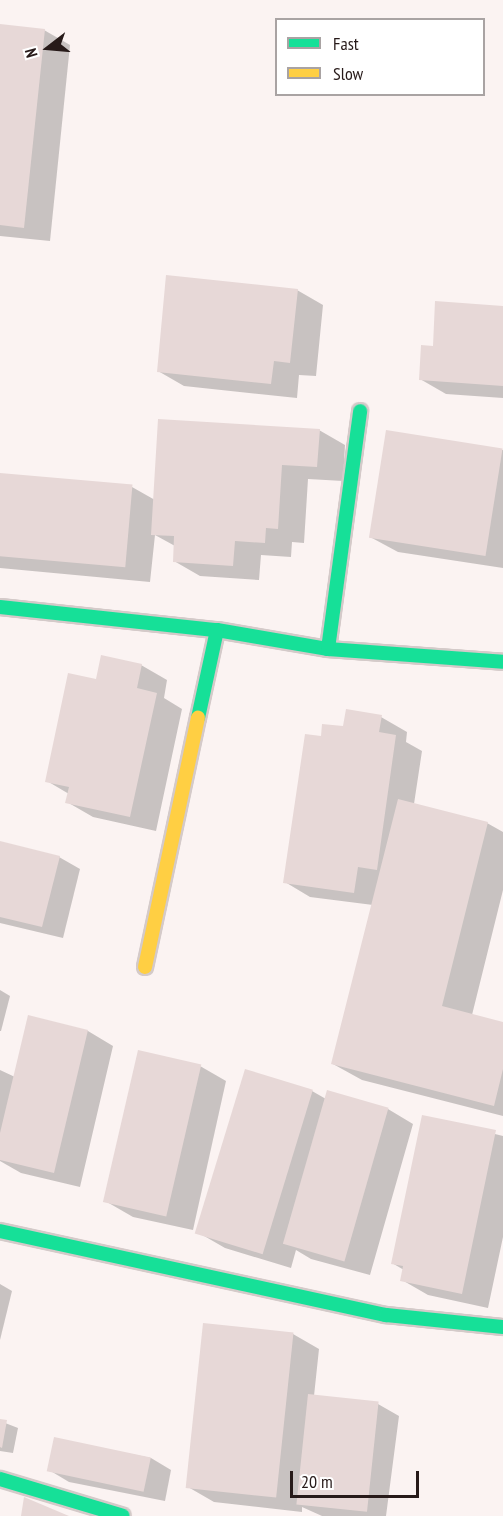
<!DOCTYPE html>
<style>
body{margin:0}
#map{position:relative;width:503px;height:1516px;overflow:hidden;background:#fbf3f2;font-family:"PT Sans Narrow",sans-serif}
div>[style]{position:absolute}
.shadow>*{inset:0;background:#0003}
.building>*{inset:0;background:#e7d8d7;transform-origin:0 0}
.roads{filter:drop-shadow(2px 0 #d4cac9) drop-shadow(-2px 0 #d4cac9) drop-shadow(0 2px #d4cac9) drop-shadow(0 -2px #d4cac9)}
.fast>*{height:14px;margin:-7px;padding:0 7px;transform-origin:7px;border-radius:7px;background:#16e098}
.slow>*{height:14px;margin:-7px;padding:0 7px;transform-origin:7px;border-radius:7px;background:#ffcf43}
span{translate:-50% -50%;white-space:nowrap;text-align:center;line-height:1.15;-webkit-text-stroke:5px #fff;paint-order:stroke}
.legend{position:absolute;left:275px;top:18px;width:210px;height:78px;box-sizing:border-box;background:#fff;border:2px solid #a9a3a3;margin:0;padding:8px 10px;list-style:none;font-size:18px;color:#271a19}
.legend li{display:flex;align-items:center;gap:12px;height:30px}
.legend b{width:30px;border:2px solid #a9a3a3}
.north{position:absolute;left:18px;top:18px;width:60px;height:60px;-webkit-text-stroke:4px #fff;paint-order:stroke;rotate:254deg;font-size:16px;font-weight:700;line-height:24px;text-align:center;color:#271a19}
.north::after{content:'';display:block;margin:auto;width:21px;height:27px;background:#271a19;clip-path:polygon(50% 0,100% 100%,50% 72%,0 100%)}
.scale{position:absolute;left:290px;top:1471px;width:129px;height:27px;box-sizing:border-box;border:3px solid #271a19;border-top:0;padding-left:8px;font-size:18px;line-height:21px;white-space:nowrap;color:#271a19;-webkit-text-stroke:4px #fff;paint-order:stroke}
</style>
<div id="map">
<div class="shadow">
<div style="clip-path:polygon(0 26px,44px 30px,70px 45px,50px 241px,0 236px)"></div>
<div style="clip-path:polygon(297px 290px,323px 305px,316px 376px,299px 375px,297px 398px,184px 386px,158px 371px)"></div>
<div style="clip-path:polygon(503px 307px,503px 398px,446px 394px,420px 379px,434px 348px)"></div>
<div style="clip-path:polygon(319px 430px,345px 445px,343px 481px,308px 479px,304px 543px,292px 542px,291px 557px,261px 555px,259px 580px,200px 576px,174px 561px,175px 546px,155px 535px,150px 582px,0 568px,0 475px,132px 487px,155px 500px)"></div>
<div style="clip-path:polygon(387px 432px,503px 450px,503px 568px,398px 552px,372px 538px)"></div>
<div style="clip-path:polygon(141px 665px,167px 680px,164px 698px,182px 709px,156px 831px,93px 817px,67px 802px,69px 794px,47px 781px,97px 681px)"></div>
<div style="clip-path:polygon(381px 717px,407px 732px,406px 742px,422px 751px,414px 804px,487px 823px,503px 832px,503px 890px,472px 1015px,503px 1023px,503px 1116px,362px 1080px,333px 1064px,373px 905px,310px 897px,285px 882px,322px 738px)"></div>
<div style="clip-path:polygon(0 842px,59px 857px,80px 869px,63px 938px,0 923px)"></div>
<div style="clip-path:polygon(0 990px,10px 996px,1px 1031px,0 1031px)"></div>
<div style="clip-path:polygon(29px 1017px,88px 1031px,113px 1046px,80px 1187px,21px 1173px,0 1161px,0 1070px,15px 1077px)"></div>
<div style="clip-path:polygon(200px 1066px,226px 1081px,193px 1230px,133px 1217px,107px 1202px)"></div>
<div style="clip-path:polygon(312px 1091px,326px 1099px,388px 1109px,413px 1124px,370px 1275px,311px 1259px,296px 1250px,291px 1268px,225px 1248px,199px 1233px)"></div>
<div style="clip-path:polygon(423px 1116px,503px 1136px,503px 1237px,488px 1308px,428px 1295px,402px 1280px,404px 1270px,392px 1263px)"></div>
<div style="clip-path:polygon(0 1284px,12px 1291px,0 1340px)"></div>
<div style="clip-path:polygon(293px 1334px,319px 1349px,314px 1396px,378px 1404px,399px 1416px,386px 1516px,322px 1516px,302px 1507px,302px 1512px,214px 1502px,188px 1487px)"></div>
<div style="clip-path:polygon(0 1421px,18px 1428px,13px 1453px,0 1451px)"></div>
<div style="clip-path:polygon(55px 1439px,151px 1458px,171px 1470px,165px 1501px,69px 1482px,49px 1470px)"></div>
</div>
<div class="building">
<div style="clip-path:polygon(0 24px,45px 29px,24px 228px,0 225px)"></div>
<div style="clip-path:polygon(166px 275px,298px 289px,290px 363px,274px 361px,271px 384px,157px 372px)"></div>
<div style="clip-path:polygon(435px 301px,503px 306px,503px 386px,419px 380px,421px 345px,433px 346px)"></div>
<div style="clip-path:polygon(158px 419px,320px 429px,317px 467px,282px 465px,278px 529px,266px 528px,265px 543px,235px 541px,233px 566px,173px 562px,174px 536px,151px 535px)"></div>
<div style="left:386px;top:430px;width:118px;height:109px;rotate:9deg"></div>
<div style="left:0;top:473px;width:133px;height:83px;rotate:5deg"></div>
<div style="clip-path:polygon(101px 655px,142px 664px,137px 688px,157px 693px,130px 817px,65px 803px,69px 787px,45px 782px,68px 673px,96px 679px)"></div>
<div style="clip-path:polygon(346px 709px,382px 715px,379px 732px,396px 735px,377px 870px,358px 867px,354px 893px,283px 883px,305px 734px,321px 736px,322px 724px,343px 726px)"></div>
<div style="clip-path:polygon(398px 799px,488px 822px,442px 1006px,503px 1022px,503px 1069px,494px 1106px,331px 1064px)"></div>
<div style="clip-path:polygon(0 841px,60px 856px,42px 927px,0 917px)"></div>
<div style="clip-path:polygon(28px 1015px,88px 1030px,54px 1173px,0 1160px,0 1133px)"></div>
<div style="left:138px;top:1050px;width:65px;height:156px;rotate:13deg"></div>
<div style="left:245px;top:1069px;width:71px;height:172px;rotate:17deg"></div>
<div style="left:327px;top:1090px;width:64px;height:160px;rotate:16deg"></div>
<div style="clip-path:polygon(422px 1115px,496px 1130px,462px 1294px,400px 1281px,403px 1266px,391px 1264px)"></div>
<div style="left:203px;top:1323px;width:91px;height:166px;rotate:6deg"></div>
<div style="left:308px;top:1394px;width:71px;height:111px;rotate:6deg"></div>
<div style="clip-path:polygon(0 1419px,7px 1420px,2px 1448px,0 1447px)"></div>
<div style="left:54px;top:1437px;width:99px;height:35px;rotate:12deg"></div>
<div style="clip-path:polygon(24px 1497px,69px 1516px,21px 1516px)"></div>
</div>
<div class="roads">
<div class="fast">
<div style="left:0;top:607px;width:218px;rotate:6.1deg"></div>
<div style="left:217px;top:630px;width:113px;rotate:9.7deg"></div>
<div style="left:328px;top:649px;width:175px;rotate:4.2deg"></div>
<div style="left:328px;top:649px;width:240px;rotate:-82.3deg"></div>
<div style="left:198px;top:718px;width:90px;rotate:-77.8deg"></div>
<div style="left:0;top:1231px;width:395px;rotate:12.3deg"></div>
<div style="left:386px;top:1315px;width:118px;rotate:5.9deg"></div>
<div style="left:0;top:1479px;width:128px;rotate:16.7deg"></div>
</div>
<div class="slow">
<div style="left:145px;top:967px;width:255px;rotate:-78deg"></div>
</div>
</div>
<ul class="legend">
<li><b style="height:8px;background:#16e098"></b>Fast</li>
<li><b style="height:8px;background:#ffcf43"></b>Slow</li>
</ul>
<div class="north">N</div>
<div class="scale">20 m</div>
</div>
